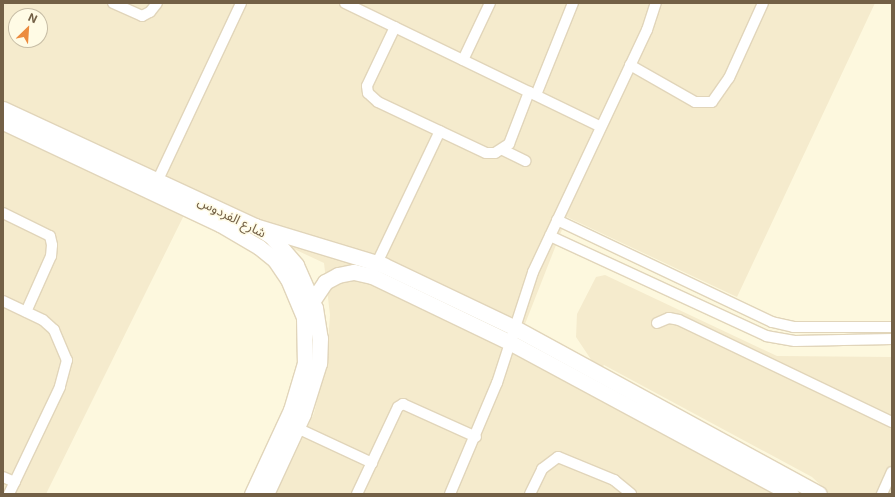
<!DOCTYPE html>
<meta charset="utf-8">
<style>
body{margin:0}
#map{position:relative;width:895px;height:497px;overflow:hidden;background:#fdf8de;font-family:Inter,"Noto Sans Arabic",sans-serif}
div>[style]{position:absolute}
.residential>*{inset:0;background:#f5ebcd}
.roads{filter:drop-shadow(1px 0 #e1d5ba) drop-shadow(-1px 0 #e1d5ba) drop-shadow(0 1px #e1d5ba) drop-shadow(0 -1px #e1d5ba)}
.street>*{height:10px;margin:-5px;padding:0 5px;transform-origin:5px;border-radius:5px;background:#fff}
.secondary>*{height:15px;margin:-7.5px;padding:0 7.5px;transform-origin:7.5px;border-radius:7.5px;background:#fff}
span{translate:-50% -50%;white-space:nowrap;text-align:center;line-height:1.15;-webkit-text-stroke:3px #fffbe5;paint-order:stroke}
.street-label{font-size:13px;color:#736046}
.frame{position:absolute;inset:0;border:4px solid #736046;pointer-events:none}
.north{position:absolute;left:8px;top:8px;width:40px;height:40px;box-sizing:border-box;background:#fffbe5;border:1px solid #c7bda5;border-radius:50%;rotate:25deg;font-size:11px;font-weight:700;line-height:16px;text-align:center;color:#736046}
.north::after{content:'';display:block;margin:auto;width:14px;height:18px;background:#ec8b3e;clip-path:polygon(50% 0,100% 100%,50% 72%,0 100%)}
</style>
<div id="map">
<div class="residential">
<div style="clip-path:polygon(evenodd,3px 3px,875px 3px,737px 297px,567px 217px,514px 352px,676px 427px,774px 494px,276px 494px,314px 413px,327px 357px,330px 315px,324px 263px,191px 201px,46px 494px,3px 494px,3px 3px,16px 16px,40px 16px,40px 40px,16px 40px,16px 16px)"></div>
<div style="clip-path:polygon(605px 275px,777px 356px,892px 357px,892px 494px,830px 494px,812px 477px,604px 365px,601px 368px,594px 364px,576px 337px,577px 314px,596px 277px)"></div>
</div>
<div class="roads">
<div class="street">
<div style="left:113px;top:3px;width:32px;rotate:24deg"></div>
<div style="left:142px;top:16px;width:9px;rotate:-27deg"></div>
<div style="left:150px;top:12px;width:11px;rotate:-52deg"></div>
<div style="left:345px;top:3px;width:283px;rotate:25.8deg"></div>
<div style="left:395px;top:27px;width:65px;rotate:115.4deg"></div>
<div style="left:367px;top:86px;width:7px;rotate:82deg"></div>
<div style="left:368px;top:93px;width:13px;rotate:42deg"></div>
<div style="left:378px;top:102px;width:119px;rotate:25.3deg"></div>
<div style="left:486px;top:153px;width:9px"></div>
<div style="left:495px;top:153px;width:17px;rotate:-33deg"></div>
<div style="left:509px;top:144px;width:56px;rotate:-69deg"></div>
<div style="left:463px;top:60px;width:63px;rotate:-64.7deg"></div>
<div style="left:630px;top:65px;width:75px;rotate:29.6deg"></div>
<div style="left:695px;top:102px;width:17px"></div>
<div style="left:712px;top:102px;width:29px;rotate:-55deg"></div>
<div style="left:729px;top:78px;width:82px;rotate:-65.6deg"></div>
<div style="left:536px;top:95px;width:99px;rotate:-68.1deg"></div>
<div style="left:503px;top:150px;width:25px;rotate:26deg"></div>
<div style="left:155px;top:186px;width:202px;rotate:-64.8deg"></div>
<div style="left:3px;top:213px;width:52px;rotate:26.1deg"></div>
<div style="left:50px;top:236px;width:9px;rotate:77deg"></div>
<div style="left:52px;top:245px;width:11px;rotate:95deg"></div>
<div style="left:51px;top:256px;width:61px;rotate:114.1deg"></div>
<div style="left:557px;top:220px;width:238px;rotate:25.4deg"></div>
<div style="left:772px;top:322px;width:22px;rotate:13deg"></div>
<div style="left:793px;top:327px;width:99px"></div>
<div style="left:550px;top:236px;width:238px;rotate:24.8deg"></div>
<div style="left:766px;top:336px;width:29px;rotate:10deg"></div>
<div style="left:795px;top:341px;width:97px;rotate:-1.2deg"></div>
<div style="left:377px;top:263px;width:146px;rotate:-64.5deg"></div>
<div style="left:3px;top:301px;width:44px;rotate:25.4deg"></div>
<div style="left:43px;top:320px;width:15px;rotate:42deg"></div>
<div style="left:54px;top:330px;width:33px;rotate:67deg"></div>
<div style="left:67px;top:360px;width:28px;rotate:105deg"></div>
<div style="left:60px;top:387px;width:119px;rotate:115.5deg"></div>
<div style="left:657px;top:323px;width:13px;rotate:-23deg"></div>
<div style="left:669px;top:318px;width:10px;rotate:11deg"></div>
<div style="left:679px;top:320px;width:236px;rotate:25.6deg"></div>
<div style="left:297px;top:428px;width:83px;rotate:25deg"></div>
<div style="left:3px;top:477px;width:13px;rotate:23deg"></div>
<div style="left:357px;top:494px;width:96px;rotate:-64.8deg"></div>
<div style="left:398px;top:407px;width:6px;rotate:-31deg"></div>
<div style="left:403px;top:404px;width:80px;rotate:24.3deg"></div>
<div style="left:450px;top:494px;width:121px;rotate:-67.1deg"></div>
<div style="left:497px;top:383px;width:117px;rotate:-72deg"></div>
<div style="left:533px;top:272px;width:268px;rotate:-64.8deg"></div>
<div style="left:647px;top:30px;width:28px;rotate:-72deg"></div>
<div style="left:530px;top:494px;width:28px;rotate:-64deg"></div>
<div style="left:542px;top:469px;width:20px;rotate:-37deg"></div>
<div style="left:558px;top:457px;width:61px;rotate:22.3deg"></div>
<div style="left:614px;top:480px;width:22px;rotate:39deg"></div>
<div style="left:882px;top:494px;width:24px;rotate:-66deg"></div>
</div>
<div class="secondary">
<div style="left:3px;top:109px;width:278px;rotate:24.9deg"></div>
<div style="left:255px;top:226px;width:19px;rotate:32deg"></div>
<div style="left:271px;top:236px;width:38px;rotate:49deg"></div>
<div style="left:296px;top:265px;width:47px;rotate:66.2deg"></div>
<div style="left:315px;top:308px;width:30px;rotate:81deg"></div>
<div style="left:320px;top:338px;width:25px;rotate:92deg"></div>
<div style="left:319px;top:363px;width:53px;rotate:107.4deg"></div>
<div style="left:303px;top:414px;width:88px;rotate:114.8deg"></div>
<div style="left:3px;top:122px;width:240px;rotate:25.2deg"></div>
<div style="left:220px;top:224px;width:45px;rotate:30.5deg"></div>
<div style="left:259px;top:247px;width:21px;rotate:39deg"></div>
<div style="left:275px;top:260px;width:23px;rotate:56deg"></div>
<div style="left:288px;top:279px;width:41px;rotate:67.2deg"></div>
<div style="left:304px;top:317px;width:46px;rotate:88.8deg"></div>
<div style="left:305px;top:363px;width:49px;rotate:106.6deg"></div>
<div style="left:291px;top:410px;width:93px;rotate:114.9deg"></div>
<div style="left:255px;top:226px;width:134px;rotate:16.9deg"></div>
<div style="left:383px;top:265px;width:146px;rotate:25.5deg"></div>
<div style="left:515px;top:328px;width:346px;rotate:28.6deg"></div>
<div style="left:313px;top:300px;width:22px;rotate:-56deg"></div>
<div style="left:325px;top:282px;width:15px;rotate:-28deg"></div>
<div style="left:338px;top:275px;width:16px;rotate:-11deg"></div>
<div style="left:354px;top:272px;width:18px;rotate:13deg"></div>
<div style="left:372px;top:276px;width:154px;rotate:25.7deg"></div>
<div style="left:511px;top:343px;width:318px;rotate:28.3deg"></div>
</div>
</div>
<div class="street-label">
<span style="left:232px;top:217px;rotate:27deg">شارع الفردوس</span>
</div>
<div class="frame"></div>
<div class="north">N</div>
</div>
